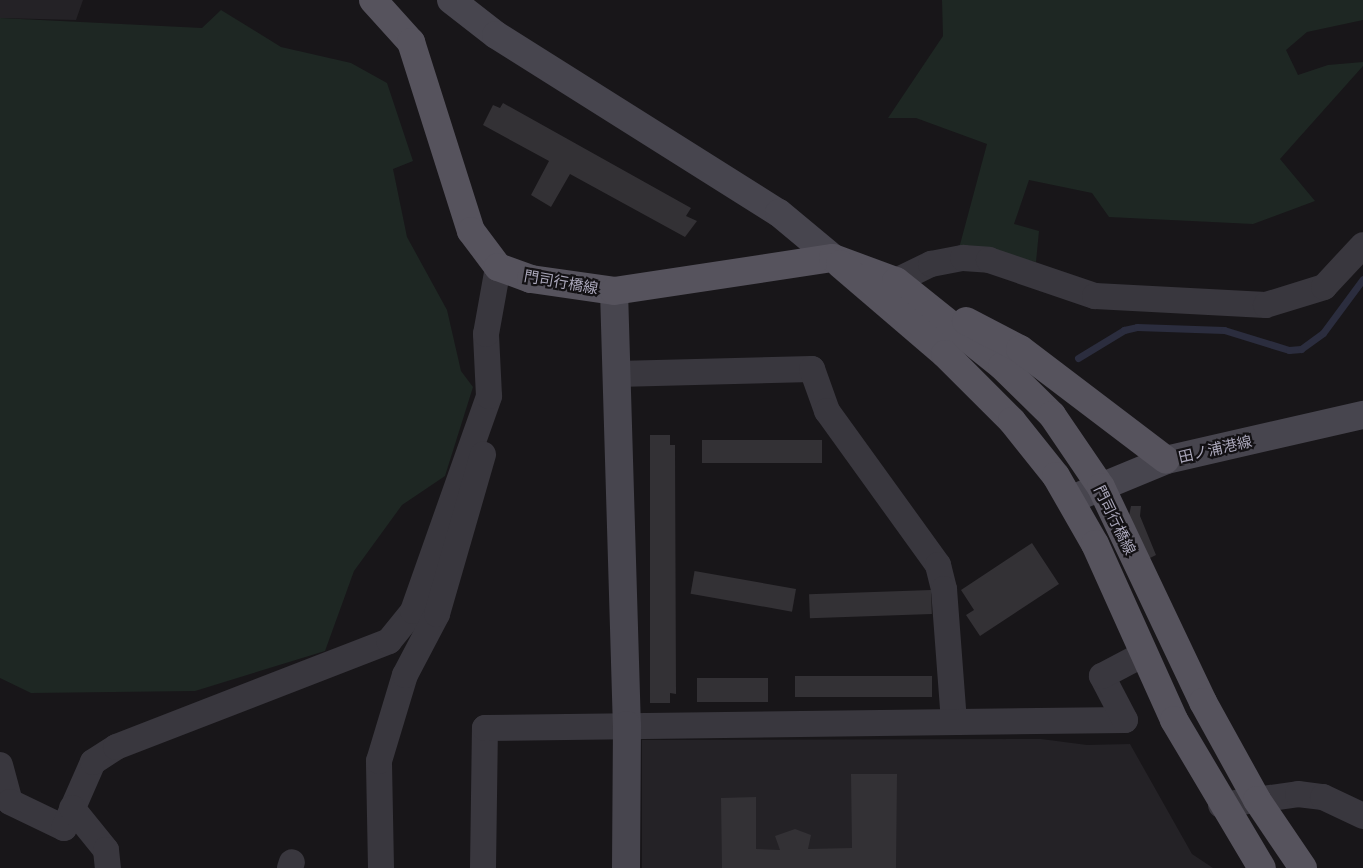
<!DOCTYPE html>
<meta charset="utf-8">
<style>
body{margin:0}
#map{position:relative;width:1363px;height:868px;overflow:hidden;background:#181619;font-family:"Space Grotesk","Noto Sans JP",sans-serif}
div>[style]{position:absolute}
.built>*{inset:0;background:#242226}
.green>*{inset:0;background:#1e2723}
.stream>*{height:7px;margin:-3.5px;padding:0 3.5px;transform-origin:3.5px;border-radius:3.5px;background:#2b2d3e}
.building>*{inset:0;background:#333135;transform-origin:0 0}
.street>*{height:26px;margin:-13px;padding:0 13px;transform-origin:13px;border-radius:13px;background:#39373e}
.secondary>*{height:28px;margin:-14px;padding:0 14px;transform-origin:14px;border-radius:14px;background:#47454e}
.primary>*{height:28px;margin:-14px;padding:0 14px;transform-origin:14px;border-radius:14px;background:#56535d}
span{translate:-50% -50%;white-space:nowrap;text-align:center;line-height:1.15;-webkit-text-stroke:4.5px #131114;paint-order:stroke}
.street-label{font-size:15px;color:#aaa7ba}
</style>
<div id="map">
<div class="built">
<div style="clip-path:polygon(0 0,83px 0,76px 20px,0 18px)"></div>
<div style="clip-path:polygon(1041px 739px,1087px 745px,1130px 744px,1192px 854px,1213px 868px,642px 868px,642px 740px)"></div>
</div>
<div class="green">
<div style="clip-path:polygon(942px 0,1363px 0,1363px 20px,1307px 32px,1286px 50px,1298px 75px,1328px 65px,1363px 62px,1363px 66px,1280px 159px,1315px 201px,1253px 224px,1109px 217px,1092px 193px,1029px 180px,1014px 224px,1039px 231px,1036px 262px,981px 251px,958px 252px,987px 144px,916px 118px,888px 118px,943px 36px)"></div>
<div style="clip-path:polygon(221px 10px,281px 47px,351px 63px,387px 83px,413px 161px,393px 169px,407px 237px,447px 310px,461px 371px,473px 387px,445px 476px,402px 505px,354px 571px,325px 651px,195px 691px,31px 693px,0 678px,0 18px,202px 28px)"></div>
</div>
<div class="stream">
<div style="left:1078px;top:358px;width:54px;rotate:-31.3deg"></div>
<div style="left:1124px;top:330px;width:13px;rotate:-13deg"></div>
<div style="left:1137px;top:327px;width:87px;rotate:2deg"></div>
<div style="left:1224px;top:330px;width:68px;rotate:17.1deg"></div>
<div style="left:1289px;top:350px;width:12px;rotate:-5deg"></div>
<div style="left:1301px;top:349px;width:27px;rotate:-36deg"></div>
<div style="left:1323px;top:333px;width:67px;rotate:-53.5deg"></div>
</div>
<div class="building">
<div style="clip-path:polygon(503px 103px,691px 208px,686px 216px,697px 221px,685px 237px,570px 174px,551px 207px,531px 195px,549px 161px,483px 125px,493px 105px,500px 108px)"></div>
<div style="clip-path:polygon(650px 435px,670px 435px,670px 445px,675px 445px,676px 694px,670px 693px,670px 703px,650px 703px)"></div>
<div style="left:702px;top:440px;width:120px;height:23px"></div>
<div style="clip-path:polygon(1131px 506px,1141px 506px,1140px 516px,1156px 555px,1148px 559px,1129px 516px)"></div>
<div style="clip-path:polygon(1032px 543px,1059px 584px,980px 636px,966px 615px,974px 610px,961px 590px)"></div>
<div style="left:796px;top:589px;width:23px;height:103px;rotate:100deg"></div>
<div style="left:931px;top:590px;width:24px;height:122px;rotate:88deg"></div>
<div style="left:932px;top:676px;width:21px;height:137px;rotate:90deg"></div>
<div style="left:697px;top:678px;width:71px;height:24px"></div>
<div style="clip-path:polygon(851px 774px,897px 774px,896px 868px,722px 868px,721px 798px,756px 797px,756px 849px,780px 850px,775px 836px,795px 829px,811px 835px,808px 849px,852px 848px)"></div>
</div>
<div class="street">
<div style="left:896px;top:281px;width:39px;rotate:-26deg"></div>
<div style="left:931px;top:264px;width:33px;rotate:-11deg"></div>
<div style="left:963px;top:258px;width:26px;rotate:4deg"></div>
<div style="left:989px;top:260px;width:112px;rotate:18.8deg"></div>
<div style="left:1095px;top:296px;width:171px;rotate:3deg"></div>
<div style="left:1266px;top:305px;width:61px;rotate:-17.2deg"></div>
<div style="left:1324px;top:287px;width:57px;rotate:-47.1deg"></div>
<div style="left:617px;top:374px;width:195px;rotate:-1.5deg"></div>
<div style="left:812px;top:369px;width:45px;rotate:70.3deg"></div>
<div style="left:827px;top:411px;width:190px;rotate:54.2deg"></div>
<div style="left:938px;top:565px;width:25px;rotate:76deg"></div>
<div style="left:944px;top:589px;width:133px;rotate:85.7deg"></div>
<div style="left:0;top:765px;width:38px;rotate:75deg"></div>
<div style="left:10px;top:802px;width:60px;rotate:25.7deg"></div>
<div style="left:64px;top:828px;width:72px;rotate:-66.3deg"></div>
<div style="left:93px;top:762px;width:27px;rotate:-33deg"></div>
<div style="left:116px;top:747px;width:293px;rotate:-21.2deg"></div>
<div style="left:389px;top:641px;width:38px;rotate:-51deg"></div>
<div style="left:413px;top:611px;width:228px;rotate:-70.5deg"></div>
<div style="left:489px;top:396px;width:62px;rotate:-92.8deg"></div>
<div style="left:486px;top:334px;width:68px;rotate:-79.8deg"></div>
<div style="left:1221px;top:805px;width:78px;rotate:-8.1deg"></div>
<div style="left:1298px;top:794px;width:25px;rotate:7deg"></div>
<div style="left:1323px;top:797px;width:44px;rotate:25.4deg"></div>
<div style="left:72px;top:808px;width:54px;rotate:51deg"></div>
<div style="left:106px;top:850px;width:18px;rotate:84deg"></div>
<div style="left:290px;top:868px;width:6px;rotate:-72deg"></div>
<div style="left:381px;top:868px;width:107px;rotate:-91.1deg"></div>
<div style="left:379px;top:761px;width:90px;rotate:-73.2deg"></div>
<div style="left:405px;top:675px;width:69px;rotate:-62.3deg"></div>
<div style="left:437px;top:614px;width:166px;rotate:-73.9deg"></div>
<div style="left:483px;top:868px;width:140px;rotate:-89.2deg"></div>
<div style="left:485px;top:728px;width:640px;rotate:-0.72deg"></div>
<div style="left:1125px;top:720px;width:50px;rotate:-117.6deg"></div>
<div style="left:1102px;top:676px;width:45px;rotate:-27.7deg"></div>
</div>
<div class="secondary">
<div style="left:451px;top:0;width:57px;rotate:37.9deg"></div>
<div style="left:496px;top:35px;width:334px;rotate:32.2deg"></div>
<div style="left:779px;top:213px;width:70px;rotate:39.8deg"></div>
<div style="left:614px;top:291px;width:434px;rotate:88.3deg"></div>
<div style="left:627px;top:725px;width:143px;rotate:90.4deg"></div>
<div style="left:1072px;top:499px;width:102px;rotate:-22.5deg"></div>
<div style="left:1166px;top:460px;width:202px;rotate:-12.9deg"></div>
</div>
<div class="primary">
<div style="left:373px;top:0;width:57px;rotate:47.9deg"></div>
<div style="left:411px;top:42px;width:198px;rotate:72.4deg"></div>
<div style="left:471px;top:231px;width:45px;rotate:53.1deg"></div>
<div style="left:498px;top:267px;width:35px;rotate:20deg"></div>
<div style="left:531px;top:279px;width:84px;rotate:8.2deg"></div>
<div style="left:614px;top:291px;width:221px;rotate:-8.6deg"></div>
<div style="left:833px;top:258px;width:67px;rotate:20.1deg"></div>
<div style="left:896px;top:281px;width:136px;rotate:38.7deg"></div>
<div style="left:1002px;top:366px;width:70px;rotate:44.4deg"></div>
<div style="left:1052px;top:415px;width:87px;rotate:55.8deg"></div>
<div style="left:1101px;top:487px;width:238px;rotate:64.6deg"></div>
<div style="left:1203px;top:702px;width:112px;rotate:61.1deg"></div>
<div style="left:1257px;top:800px;width:82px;rotate:55.9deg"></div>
<div style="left:840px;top:264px;width:138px;rotate:40.6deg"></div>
<div style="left:945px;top:354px;width:95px;rotate:45deg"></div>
<div style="left:1012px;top:421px;width:70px;rotate:51.3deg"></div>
<div style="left:1056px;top:476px;width:78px;rotate:60.2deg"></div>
<div style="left:1095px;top:544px;width:193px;rotate:65.8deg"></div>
<div style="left:1174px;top:720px;width:172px;rotate:59.3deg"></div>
<div style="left:966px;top:321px;width:61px;rotate:27.4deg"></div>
<div style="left:1020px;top:349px;width:183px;rotate:37.2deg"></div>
</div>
<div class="street-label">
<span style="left:561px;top:282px;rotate:10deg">門司行橋線</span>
<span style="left:1215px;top:449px;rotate:-13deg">田ノ浦港線</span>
<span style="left:1115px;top:520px;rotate:64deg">門司行橋線</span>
</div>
</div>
